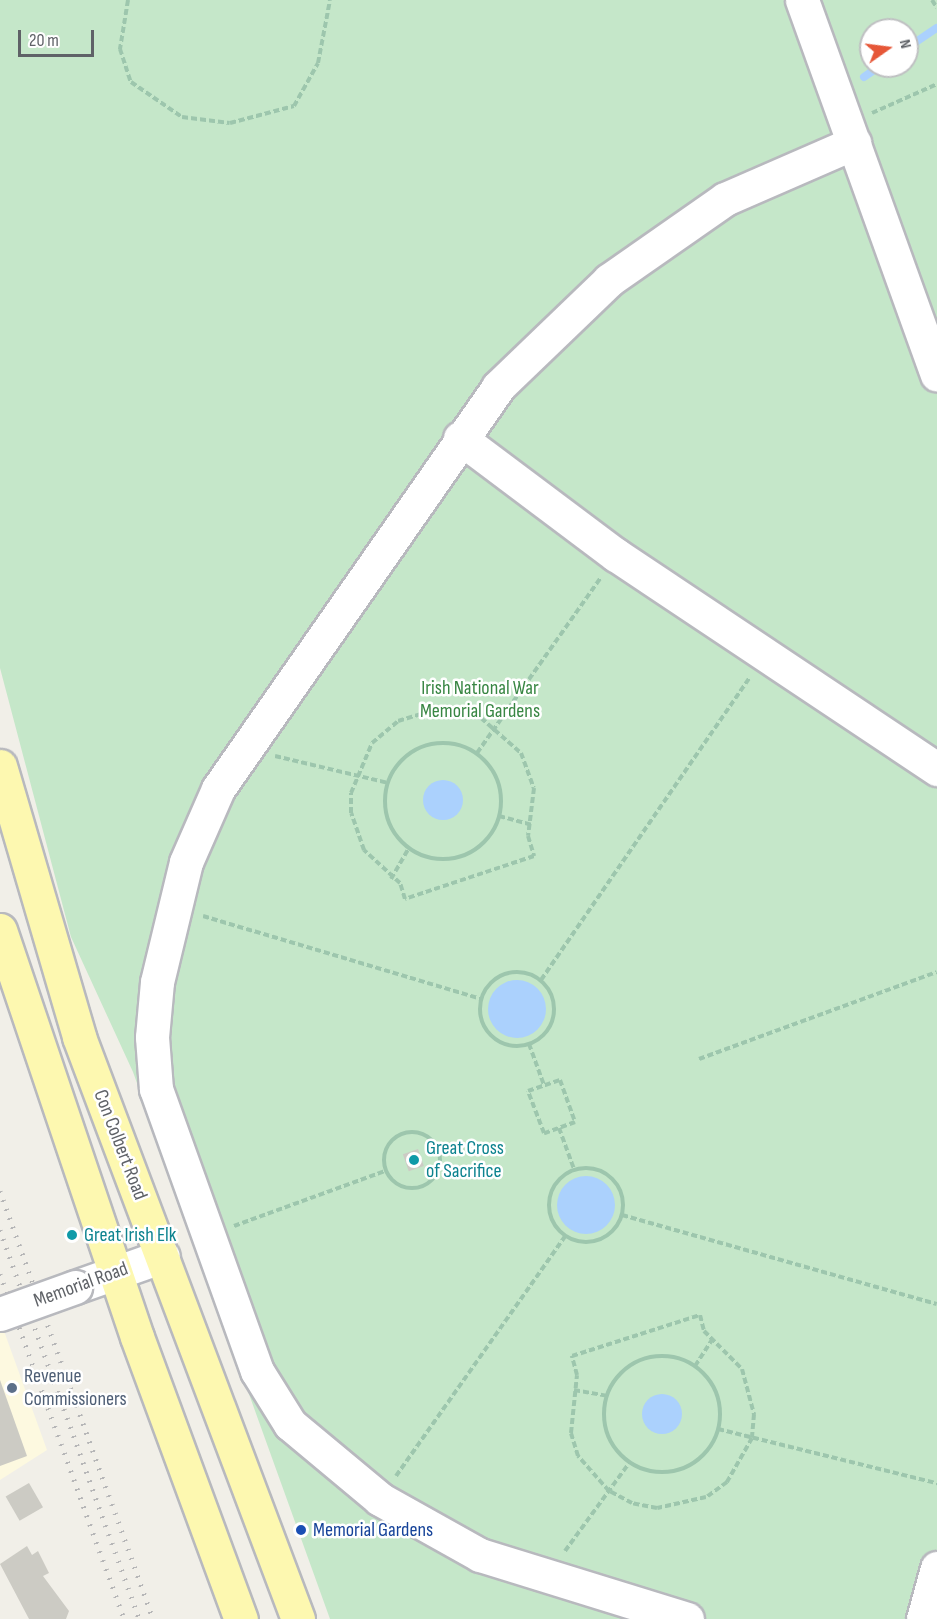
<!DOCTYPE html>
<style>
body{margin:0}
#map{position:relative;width:937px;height:1619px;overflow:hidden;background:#f1efe8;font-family:"Sofia Sans Condensed",sans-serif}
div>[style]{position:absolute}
.commercial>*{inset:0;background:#fdf9e0}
.green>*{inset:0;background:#c5e7c9}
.water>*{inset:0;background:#abd1fd}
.round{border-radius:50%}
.stream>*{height:8px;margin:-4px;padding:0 4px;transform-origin:4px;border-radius:4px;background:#abd1fd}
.building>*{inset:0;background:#cccbc4;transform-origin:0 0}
.path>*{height:4px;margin-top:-2px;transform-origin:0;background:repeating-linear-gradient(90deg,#9dc6ad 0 6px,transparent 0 9px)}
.path>.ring{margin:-2px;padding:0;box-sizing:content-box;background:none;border:4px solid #9dc6ad;border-radius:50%}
.roads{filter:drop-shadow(2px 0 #b8b9be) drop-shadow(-2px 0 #b8b9be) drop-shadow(0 2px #b8b9be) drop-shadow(0 -2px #b8b9be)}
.minor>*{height:33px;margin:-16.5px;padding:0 16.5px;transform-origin:16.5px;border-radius:16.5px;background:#fff}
.major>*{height:33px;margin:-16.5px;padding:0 16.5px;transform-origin:16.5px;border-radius:16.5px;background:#fdf8b0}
.rail>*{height:4.5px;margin-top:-2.25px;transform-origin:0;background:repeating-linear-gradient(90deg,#b6b6b7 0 1.5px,transparent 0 9.5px)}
.bridges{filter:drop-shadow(2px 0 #b8b9be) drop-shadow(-2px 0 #b8b9be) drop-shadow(0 2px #b8b9be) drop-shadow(0 -2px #b8b9be)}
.minor-bridge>*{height:33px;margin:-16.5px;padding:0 16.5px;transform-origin:16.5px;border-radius:16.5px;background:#fff}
.dots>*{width:16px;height:16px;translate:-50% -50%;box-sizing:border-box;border:3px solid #fff;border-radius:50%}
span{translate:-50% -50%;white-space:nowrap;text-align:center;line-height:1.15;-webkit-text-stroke:5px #fff;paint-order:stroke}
.park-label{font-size:20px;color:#388643}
.street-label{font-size:20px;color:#5f6267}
.culture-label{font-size:20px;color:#0d838f}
.left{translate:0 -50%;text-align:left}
.service-label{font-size:20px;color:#4e5e75}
.transit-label{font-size:20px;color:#164399}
.north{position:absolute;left:859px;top:18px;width:60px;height:60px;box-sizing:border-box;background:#fff;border:2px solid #bfc0c2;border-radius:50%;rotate:76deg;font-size:16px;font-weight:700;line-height:24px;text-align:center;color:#5f6267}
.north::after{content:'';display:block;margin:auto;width:21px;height:27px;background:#e65738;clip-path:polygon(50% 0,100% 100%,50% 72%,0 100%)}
.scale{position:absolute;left:18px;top:30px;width:76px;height:27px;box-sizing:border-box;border:3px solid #5f6267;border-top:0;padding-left:8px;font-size:18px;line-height:21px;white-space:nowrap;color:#5f6267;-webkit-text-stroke:4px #fff;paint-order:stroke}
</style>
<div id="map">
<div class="commercial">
<div style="clip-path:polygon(0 1320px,47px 1450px,0 1480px)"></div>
</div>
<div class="green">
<div style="clip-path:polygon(evenodd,0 0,937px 0,937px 1619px,330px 1619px,133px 1072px,71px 937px,0 668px,0 0,871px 30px,907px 30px,907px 66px,871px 66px,871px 30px)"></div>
</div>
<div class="water">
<div class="round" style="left:423px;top:780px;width:40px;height:40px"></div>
<div class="round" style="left:488px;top:980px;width:58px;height:58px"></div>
<div class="round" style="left:557px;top:1176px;width:58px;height:58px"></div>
<div class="round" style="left:642px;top:1394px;width:40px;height:40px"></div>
</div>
<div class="stream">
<div style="left:907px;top:48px;width:36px;rotate:-34deg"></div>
<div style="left:864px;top:77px;width:19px;rotate:-35deg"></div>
</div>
<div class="building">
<div style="left:418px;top:1149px;width:18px;height:16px;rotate:71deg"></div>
<div style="clip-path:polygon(0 1380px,27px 1456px,0 1466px)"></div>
<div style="left:29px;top:1483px;width:28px;height:27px;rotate:60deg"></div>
<div style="clip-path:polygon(27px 1546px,32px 1555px,38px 1551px,49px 1573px,43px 1576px,69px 1611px,66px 1619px,29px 1619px,0 1564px)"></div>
</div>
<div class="path">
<div style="left:128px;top:0;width:50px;rotate:99.3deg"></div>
<div style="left:120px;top:49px;width:35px;rotate:72deg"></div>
<div style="left:131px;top:82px;width:62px;rotate:34.5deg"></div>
<div style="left:182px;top:117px;width:48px;rotate:7.1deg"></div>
<div style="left:230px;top:123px;width:66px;rotate:-14.9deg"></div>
<div style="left:294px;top:106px;width:49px;rotate:-60.8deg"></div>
<div style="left:318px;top:63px;width:64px;rotate:-79.2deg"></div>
<div style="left:932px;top:0;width:9px;rotate:58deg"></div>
<div style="left:872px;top:113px;width:71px;rotate:-24deg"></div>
<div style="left:430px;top:711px;width:51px;rotate:7.8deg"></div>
<div style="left:481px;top:718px;width:53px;rotate:41.2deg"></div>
<div style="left:521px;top:753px;width:37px;rotate:70deg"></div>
<div style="left:534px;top:788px;width:48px;rotate:97.1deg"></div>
<div style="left:528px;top:836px;width:21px;rotate:73deg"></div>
<div style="left:534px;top:856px;width:136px;rotate:161.6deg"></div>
<div style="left:405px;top:899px;width:17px;rotate:-107deg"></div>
<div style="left:400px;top:883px;width:49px;rotate:-137.5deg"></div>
<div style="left:364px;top:850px;width:39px;rotate:-109deg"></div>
<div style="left:351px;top:813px;width:20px;rotate:-90deg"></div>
<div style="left:351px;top:793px;width:54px;rotate:-67.2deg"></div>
<div style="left:372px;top:743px;width:34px;rotate:-40deg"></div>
<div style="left:398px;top:721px;width:34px;rotate:-17deg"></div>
<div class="ring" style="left:385px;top:743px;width:112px;height:112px"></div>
<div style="left:477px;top:753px;width:215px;rotate:-54.8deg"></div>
<div style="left:275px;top:756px;width:116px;rotate:13.4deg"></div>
<div style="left:499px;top:816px;width:35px;rotate:15deg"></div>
<div style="left:391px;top:879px;width:36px;rotate:-60deg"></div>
<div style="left:203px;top:916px;width:290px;rotate:16.6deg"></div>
<div class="ring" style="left:480px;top:972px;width:70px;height:70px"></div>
<div style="left:541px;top:980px;width:368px;rotate:-55.4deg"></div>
<div style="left:529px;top:1044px;width:44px;rotate:69.9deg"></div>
<div style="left:699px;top:1059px;width:253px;rotate:-20.1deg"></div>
<div style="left:560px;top:1080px;width:45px;rotate:70.3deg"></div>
<div style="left:575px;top:1122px;width:33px;rotate:160deg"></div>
<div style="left:544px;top:1133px;width:45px;rotate:-110.9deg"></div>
<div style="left:528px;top:1091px;width:34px;rotate:-19deg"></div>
<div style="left:559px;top:1128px;width:44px;rotate:69.9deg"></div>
<div class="ring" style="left:384px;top:1132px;width:52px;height:52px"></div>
<div class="ring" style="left:549px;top:1168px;width:70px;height:70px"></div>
<div style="left:622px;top:1215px;width:327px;rotate:15.8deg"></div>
<div style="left:234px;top:1226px;width:161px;rotate:-20deg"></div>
<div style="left:700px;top:1315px;width:16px;rotate:76deg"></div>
<div style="left:704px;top:1331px;width:54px;rotate:45deg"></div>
<div style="left:742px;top:1369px;width:47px;rotate:75.1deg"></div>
<div style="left:754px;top:1414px;width:24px;rotate:95deg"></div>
<div style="left:752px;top:1438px;width:51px;rotate:119.6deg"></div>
<div style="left:727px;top:1482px;width:26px;rotate:144deg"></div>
<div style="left:706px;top:1497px;width:50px;rotate:167.3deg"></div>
<div style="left:657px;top:1508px;width:25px;rotate:-169deg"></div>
<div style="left:632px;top:1503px;width:26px;rotate:-152deg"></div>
<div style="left:609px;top:1491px;width:47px;rotate:-131.5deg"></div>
<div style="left:578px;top:1456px;width:24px;rotate:-107deg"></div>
<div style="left:571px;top:1433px;width:58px;rotate:-84.1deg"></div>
<div style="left:577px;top:1375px;width:20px;rotate:-105deg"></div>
<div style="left:572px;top:1356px;width:134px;rotate:-17.8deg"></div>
<div class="ring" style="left:604px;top:1356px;width:112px;height:112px"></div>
<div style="left:695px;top:1366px;width:35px;rotate:-57deg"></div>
<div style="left:574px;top:1390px;width:34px;rotate:10deg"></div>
<div style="left:718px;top:1429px;width:226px;rotate:13.9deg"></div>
<div style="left:396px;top:1476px;width:294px;rotate:-54.8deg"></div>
<div style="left:565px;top:1551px;width:110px;rotate:-53.9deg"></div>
</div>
<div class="roads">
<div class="minor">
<div style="left:802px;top:0;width:398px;rotate:70.2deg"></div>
<div style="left:460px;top:438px;width:195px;rotate:36.9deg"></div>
<div style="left:616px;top:555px;width:386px;rotate:33.7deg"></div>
<div style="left:75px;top:1287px;width:93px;rotate:-19.4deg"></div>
<div style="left:687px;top:1619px;width:217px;rotate:-162.8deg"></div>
<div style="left:480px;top:1555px;width:115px;rotate:-150.8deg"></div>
<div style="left:380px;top:1499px;width:117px;rotate:-140.2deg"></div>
<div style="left:290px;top:1424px;width:62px;rotate:-121.9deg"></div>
<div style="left:257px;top:1371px;width:300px;rotate:-109.7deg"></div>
<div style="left:156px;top:1089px;width:52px;rotate:-94.4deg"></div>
<div style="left:152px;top:1037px;width:55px;rotate:-84.8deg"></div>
<div style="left:157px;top:982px;width:123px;rotate:-76.4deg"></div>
<div style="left:186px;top:862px;width:80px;rotate:-66.3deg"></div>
<div style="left:218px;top:789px;width:490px;rotate:-55.1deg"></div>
<div style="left:498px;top:387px;width:154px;rotate:-43.9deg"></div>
<div style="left:609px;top:280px;width:141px;rotate:-34.9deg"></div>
<div style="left:725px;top:199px;width:141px;rotate:-23.5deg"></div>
<div style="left:923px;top:1619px;width:53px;rotate:-74.6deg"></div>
</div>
<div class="major">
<div style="left:0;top:766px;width:282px;rotate:73.7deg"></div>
<div style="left:79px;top:1037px;width:622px;rotate:69.38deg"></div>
<div style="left:0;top:930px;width:429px;rotate:71.4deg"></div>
<div style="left:137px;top:1337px;width:301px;rotate:69.8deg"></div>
</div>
</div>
<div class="rail">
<div style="left:0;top:1191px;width:455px;rotate:70.3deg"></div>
<div style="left:0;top:1230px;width:413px;rotate:70.3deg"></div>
<div style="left:0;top:1274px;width:367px;rotate:70.2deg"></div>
</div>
<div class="bridges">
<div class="minor-bridge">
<div style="left:0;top:1314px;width:80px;rotate:-19.8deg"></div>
</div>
</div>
<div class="dots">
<div style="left:414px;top:1160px;background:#0f9aa8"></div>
<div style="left:72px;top:1235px;background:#0f9aa8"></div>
<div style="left:12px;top:1388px;background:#5c6f8a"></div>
<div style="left:301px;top:1530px;background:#1a4fb4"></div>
</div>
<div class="park-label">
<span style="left:480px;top:700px">Irish National War<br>Memorial Gardens</span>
</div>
<div class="street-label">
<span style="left:120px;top:1145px;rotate:69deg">Con Colbert Road</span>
<span style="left:81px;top:1285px;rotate:-20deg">Memorial Road</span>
</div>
<div class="culture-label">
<span class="left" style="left:426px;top:1160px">Great Cross<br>of Sacrifice</span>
<span class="left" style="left:84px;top:1235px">Great Irish Elk</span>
</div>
<div class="service-label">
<span class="left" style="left:24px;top:1388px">Revenue<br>Commissioners</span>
</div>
<div class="transit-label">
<span class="left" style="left:313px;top:1530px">Memorial Gardens</span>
</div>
<div class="north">N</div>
<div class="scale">20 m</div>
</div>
